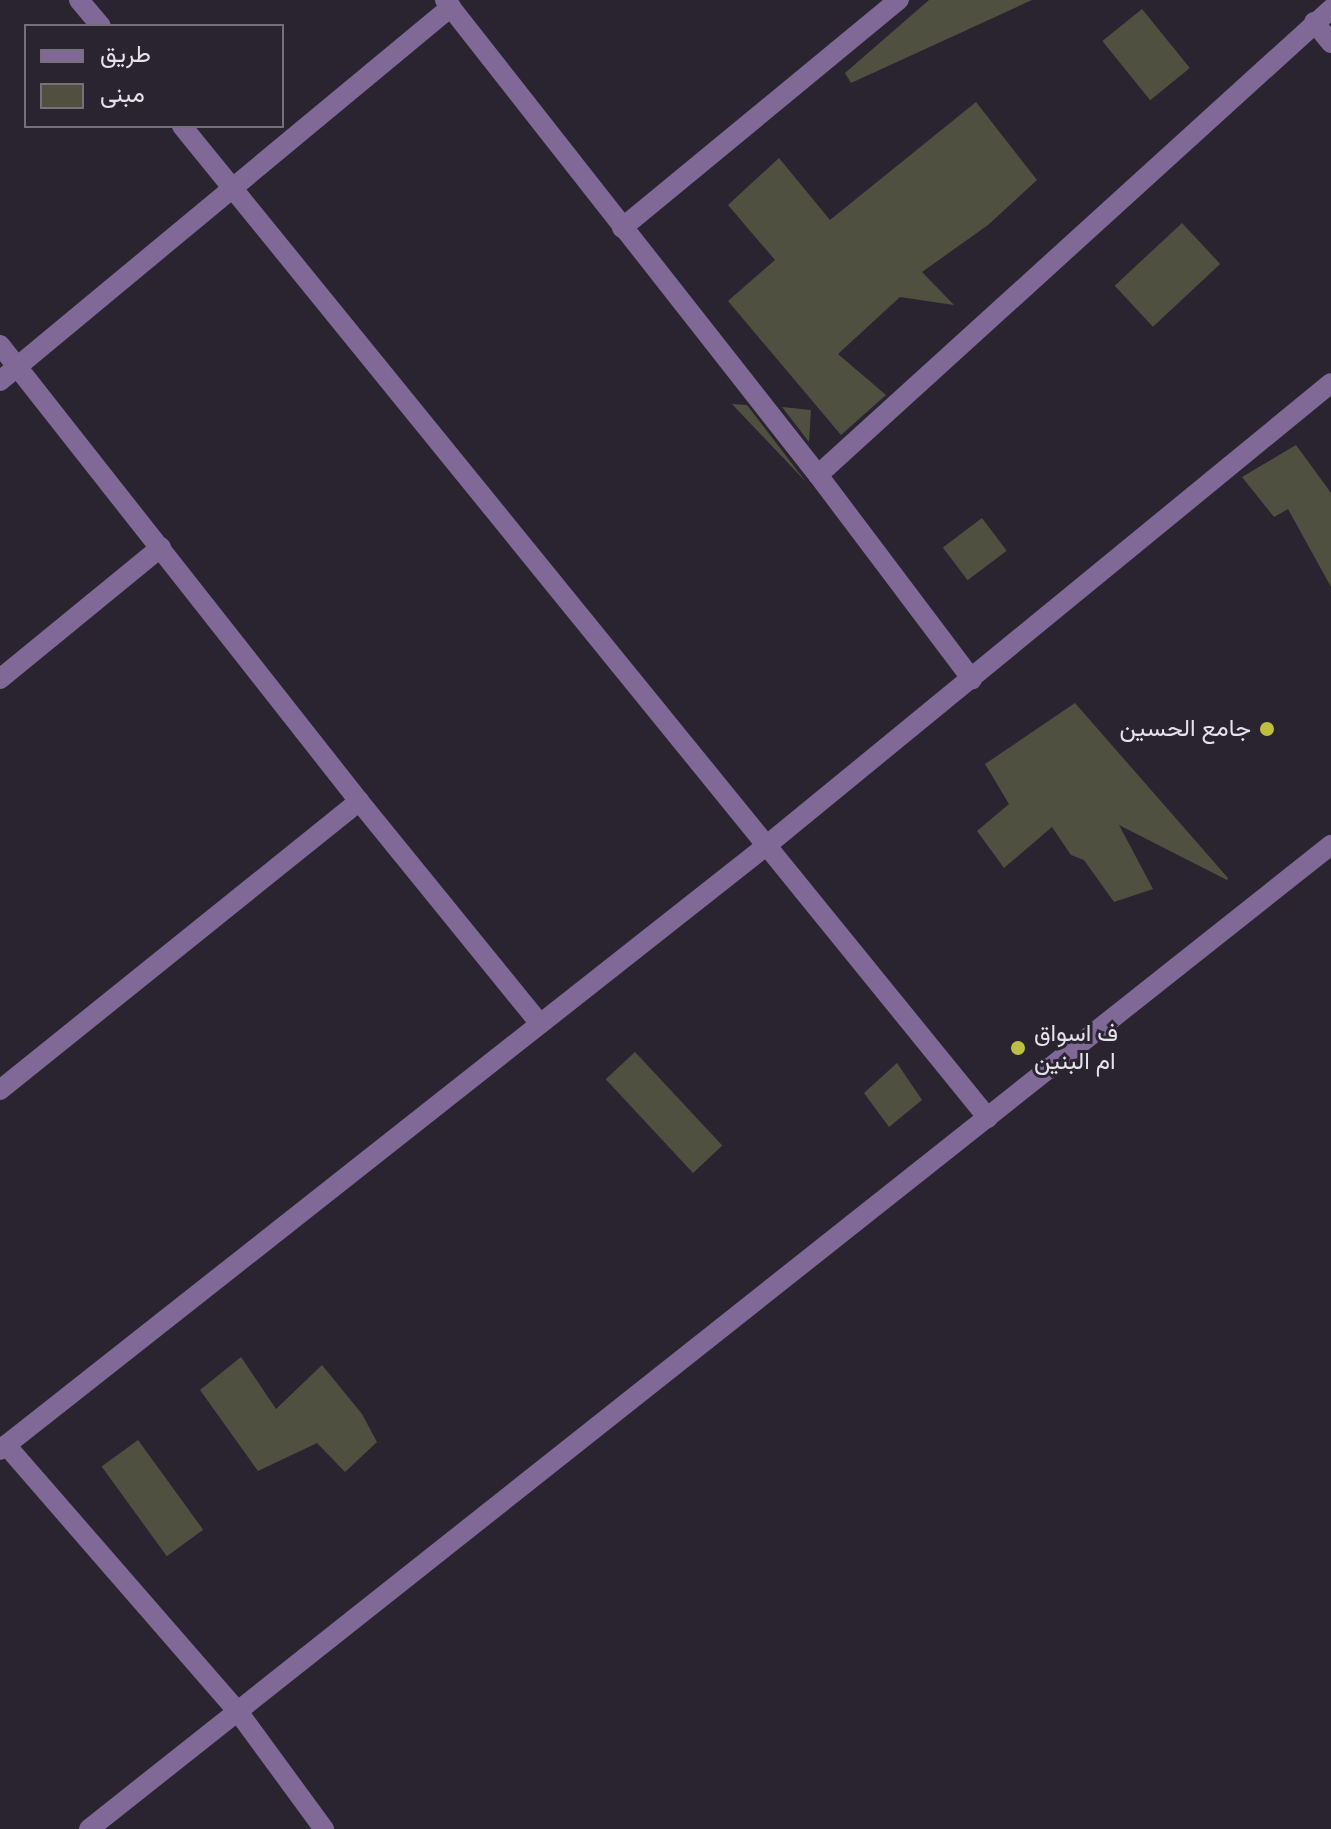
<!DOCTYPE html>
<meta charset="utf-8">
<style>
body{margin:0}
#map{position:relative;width:1331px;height:1829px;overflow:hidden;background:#2a2431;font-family:Roboto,Vazirmatn,sans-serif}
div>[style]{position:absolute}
.building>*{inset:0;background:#4f5040;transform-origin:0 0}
.minor>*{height:20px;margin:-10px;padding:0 10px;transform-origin:10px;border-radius:10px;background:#806996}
.dots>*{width:22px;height:22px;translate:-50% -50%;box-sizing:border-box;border:4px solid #2a2431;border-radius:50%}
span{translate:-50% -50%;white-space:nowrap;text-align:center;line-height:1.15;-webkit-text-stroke:6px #2a2431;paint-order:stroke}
.poi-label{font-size:24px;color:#e6e2eb}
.right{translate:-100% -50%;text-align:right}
.left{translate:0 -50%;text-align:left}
.legend{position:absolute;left:24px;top:24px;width:260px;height:104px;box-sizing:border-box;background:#2a2431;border:2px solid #75707b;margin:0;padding:10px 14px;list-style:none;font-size:24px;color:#e6e2eb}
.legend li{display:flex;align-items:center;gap:16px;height:40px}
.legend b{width:40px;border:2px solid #75707b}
</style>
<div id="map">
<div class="building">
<div style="clip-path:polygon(929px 0,1032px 0,851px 83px,845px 73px)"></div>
<div style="left:1142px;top:9px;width:76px;height:51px;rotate:51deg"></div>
<div style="clip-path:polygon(976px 102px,1037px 180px,988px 225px,922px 272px,954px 305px,900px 297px,838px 354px,886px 395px,841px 435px,728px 301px,775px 260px,728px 205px,779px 158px,830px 220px)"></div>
<div style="left:1182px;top:223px;width:56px;height:92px;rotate:47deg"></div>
<div style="clip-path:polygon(732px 404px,747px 405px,806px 482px)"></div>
<div style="clip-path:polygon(782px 407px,811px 410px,809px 442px)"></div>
<div style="clip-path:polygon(1296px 445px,1331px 493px,1331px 587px,1288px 509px,1274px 517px,1242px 477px)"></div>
<div style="left:982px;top:518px;width:41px;height:49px;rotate:53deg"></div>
<div style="clip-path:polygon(1075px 703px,1228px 878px,1227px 880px,1119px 825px,1153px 889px,1114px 902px,1084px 860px,1071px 855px,1052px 827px,1004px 868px,977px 831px,1009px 804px,985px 764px)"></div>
<div style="left:635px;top:1052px;width:128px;height:40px;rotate:47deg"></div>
<div style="clip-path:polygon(897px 1063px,922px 1100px,889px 1127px,864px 1093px)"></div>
<div style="clip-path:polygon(241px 1357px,276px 1409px,322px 1365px,362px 1414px,377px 1442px,345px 1472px,317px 1443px,258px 1471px,200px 1390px)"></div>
<div style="left:138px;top:1440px;width:111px;height:45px;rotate:54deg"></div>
</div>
<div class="minor">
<div style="left:79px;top:0;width:34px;rotate:50deg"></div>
<div style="left:445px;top:0;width:604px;rotate:51.86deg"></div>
<div style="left:818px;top:475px;width:256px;rotate:53deg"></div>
<div style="left:1314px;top:22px;width:27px;rotate:51deg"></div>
<div style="left:182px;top:126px;width:1278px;rotate:50.91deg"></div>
<div style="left:622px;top:228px;width:359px;rotate:-39.5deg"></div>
<div style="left:0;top:345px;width:580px;rotate:51.79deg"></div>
<div style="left:359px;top:801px;width:287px;rotate:50.9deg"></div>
<div style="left:0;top:381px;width:586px;rotate:-39.67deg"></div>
<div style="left:818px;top:475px;width:693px;rotate:-42.25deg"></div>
<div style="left:0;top:679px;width:208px;rotate:-39.3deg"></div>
<div style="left:0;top:1090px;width:461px;rotate:-38.8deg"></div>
<div style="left:6px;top:1445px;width:355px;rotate:49deg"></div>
<div style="left:239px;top:1713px;width:144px;rotate:53.8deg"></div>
<div style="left:0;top:1450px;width:975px;rotate:-38.26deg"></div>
<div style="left:766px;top:846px;width:730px;rotate:-39.33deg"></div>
<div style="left:89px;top:1829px;width:1585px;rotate:-38.39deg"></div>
</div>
<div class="dots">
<div style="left:1267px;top:729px;background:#bebf42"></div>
<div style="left:1018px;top:1048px;background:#bebf42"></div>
</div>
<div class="poi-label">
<span class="right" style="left:1251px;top:729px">جامع الحسين</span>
<span class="left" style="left:1034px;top:1048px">ف اسواق<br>ام البنين</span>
</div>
<ul class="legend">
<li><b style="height:10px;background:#806996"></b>طريق</li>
<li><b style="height:22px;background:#4f5040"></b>مبنى</li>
</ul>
</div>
